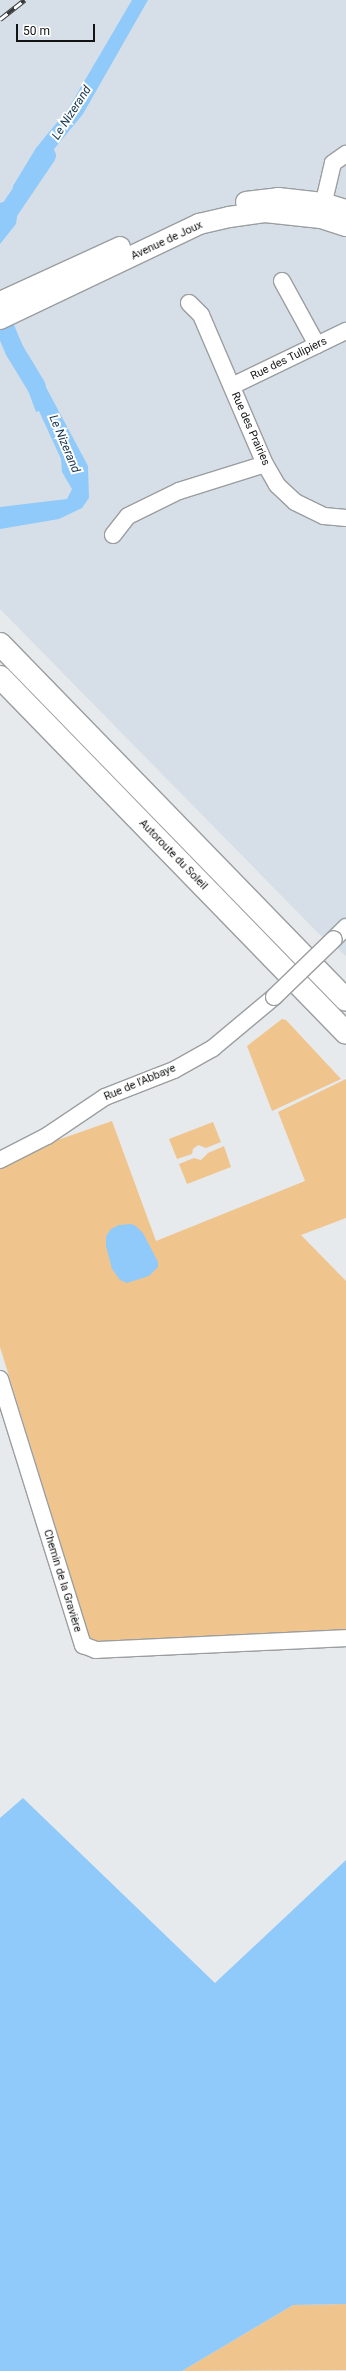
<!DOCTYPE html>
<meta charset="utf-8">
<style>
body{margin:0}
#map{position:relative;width:346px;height:2371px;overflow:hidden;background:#e7eaec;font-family:Roboto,sans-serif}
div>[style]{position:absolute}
.built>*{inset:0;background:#d6dfe7}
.green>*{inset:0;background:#f0c48d}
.water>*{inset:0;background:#8fcafa}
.river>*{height:19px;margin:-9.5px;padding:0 9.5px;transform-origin:9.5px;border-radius:9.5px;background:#8fcafa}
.roads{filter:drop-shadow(1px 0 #9b9ea0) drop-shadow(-1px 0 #9b9ea0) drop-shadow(0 1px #9b9ea0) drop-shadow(0 -1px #9b9ea0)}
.minor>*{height:16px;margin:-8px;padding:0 8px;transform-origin:8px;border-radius:8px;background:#fff}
.major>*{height:20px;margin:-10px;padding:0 10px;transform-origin:10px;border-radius:10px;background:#fff}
.highway>*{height:22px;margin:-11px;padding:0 11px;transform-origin:11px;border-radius:11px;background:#fff}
.rail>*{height:4.5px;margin-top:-2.25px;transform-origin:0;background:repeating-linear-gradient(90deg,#fff 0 9px,#373839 0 18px);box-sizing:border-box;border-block:1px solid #373839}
.bridges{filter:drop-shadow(1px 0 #9b9ea0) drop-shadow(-1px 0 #9b9ea0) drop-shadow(0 1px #9b9ea0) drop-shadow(0 -1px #9b9ea0)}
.minor-bridge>*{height:16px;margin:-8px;padding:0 8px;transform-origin:8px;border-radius:8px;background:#fff}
span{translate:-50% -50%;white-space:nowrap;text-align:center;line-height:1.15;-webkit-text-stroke:4px #fff;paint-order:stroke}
.street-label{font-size:11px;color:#121313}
.water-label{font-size:12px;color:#14344c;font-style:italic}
.scale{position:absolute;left:16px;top:24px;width:79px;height:18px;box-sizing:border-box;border:2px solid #121313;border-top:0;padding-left:5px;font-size:12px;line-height:14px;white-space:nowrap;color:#121313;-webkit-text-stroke:3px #fff;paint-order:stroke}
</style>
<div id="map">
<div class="built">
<div style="clip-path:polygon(0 0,346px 0,346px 956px,318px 933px,0 609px)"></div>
</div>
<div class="green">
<div style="clip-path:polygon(282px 1019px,286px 1020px,341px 1079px,272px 1111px,247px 1046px)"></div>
<div style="clip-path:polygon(346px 1079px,346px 1218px,301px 1235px,346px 1281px,346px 1631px,91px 1642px,0 1347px,0 1168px,52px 1142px,112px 1121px,156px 1241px,305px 1181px,278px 1112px)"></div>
<div style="clip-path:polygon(213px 1122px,221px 1142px,206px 1148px,198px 1145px,193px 1149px,192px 1154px,177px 1159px,169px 1139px)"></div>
<div style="clip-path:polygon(224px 1146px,231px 1167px,187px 1184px,179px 1164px,194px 1158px,201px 1160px,208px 1153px)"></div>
<div style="clip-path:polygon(346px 2304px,346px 2370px,182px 2371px,293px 2305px)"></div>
</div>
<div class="water">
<div style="clip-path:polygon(132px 0,148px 0,83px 114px,27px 182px,19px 202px,16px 224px,0 244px,0 203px,6px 201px,12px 193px,13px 186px,36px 148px,68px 109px)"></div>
<div style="clip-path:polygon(32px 361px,88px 466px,89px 498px,82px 508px,59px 519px,0 529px,0 507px,67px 499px,72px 489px,62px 472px,61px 459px,39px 411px,36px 412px,19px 366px)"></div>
<div style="clip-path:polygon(131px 1224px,136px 1226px,143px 1233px,158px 1262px,158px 1267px,149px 1276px,127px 1283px,120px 1280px,112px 1269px,106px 1246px,106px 1236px,111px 1229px,119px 1225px)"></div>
<div style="clip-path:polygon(23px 1798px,215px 1983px,346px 1860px,346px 2304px,293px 2305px,182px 2371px,0 2371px,0 1818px)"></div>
</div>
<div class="river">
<div style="left:0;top:223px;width:82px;rotate:-55.9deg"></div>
<div style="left:0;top:317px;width:36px;rotate:67deg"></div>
<div style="left:14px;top:350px;width:42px;rotate:58.6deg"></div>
</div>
<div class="roads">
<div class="minor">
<div style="left:321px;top:214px;width:52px;rotate:-76.8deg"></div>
<div style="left:333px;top:163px;width:16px;rotate:-35deg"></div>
<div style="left:282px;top:281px;width:73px;rotate:61.3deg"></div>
<div style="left:189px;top:303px;width:17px;rotate:45deg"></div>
<div style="left:201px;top:315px;width:162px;rotate:66.8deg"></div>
<div style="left:265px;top:464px;width:24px;rotate:60deg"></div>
<div style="left:277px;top:485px;width:25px;rotate:43deg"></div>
<div style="left:295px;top:502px;width:32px;rotate:26deg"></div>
<div style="left:324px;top:516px;width:22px;rotate:5deg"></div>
<div style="left:232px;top:386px;width:127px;rotate:-25.8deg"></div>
<div style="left:113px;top:535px;width:24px;rotate:-52deg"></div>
<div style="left:128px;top:516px;width:57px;rotate:-26.1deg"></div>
<div style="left:179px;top:491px;width:90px;rotate:-17.4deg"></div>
<div style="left:334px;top:939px;width:17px;rotate:-45deg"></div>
<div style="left:0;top:1160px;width:53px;rotate:-27.1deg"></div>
<div style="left:47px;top:1136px;width:70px;rotate:-33.9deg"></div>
<div style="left:105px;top:1097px;width:74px;rotate:-21.4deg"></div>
<div style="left:174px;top:1070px;width:45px;rotate:-29.4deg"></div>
<div style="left:213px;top:1048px;width:80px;rotate:-39.9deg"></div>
<div style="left:0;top:1379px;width:279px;rotate:72.7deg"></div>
<div style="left:83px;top:1645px;width:14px;rotate:21deg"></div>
<div style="left:96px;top:1650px;width:250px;rotate:-2.7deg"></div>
</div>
<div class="major">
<div style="left:246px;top:202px;width:32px;rotate:-7deg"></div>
<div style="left:278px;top:198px;width:45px;rotate:6.3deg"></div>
<div style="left:323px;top:203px;width:24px;rotate:17deg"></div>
<div style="left:0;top:302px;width:132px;rotate:-24.6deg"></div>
<div style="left:0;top:319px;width:221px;rotate:-25.5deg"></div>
<div style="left:199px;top:224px;width:31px;rotate:-13deg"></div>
<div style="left:229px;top:217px;width:36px;rotate:-8deg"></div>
<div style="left:265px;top:212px;width:56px;rotate:6.1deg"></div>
<div style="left:321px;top:218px;width:26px;rotate:18deg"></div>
</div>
<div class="highway">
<div style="left:0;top:644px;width:496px;rotate:45.8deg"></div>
<div style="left:0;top:677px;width:496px;rotate:45.8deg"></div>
</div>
</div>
<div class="rail">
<div style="left:0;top:19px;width:31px;rotate:-38deg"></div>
</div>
<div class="bridges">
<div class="minor-bridge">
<div style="left:274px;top:997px;width:83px;rotate:-44deg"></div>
</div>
</div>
<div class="street-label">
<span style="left:167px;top:241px;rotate:-25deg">Avenue de Joux</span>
<span style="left:289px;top:359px;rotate:-26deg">Rue des Tulipiers</span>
<span style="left:250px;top:429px;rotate:66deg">Rue des Prairies</span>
<span style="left:173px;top:855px;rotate:46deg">Autoroute du Soleil</span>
<span style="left:140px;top:1083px;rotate:-23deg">Rue de l'Abbaye</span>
<span style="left:62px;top:1581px;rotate:73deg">Chemin de la Gravière</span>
</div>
<div class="water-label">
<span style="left:72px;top:113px;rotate:-57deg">Le Nizerand</span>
<span style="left:64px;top:444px;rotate:67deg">Le Nizerand</span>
</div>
<div class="scale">50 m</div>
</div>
